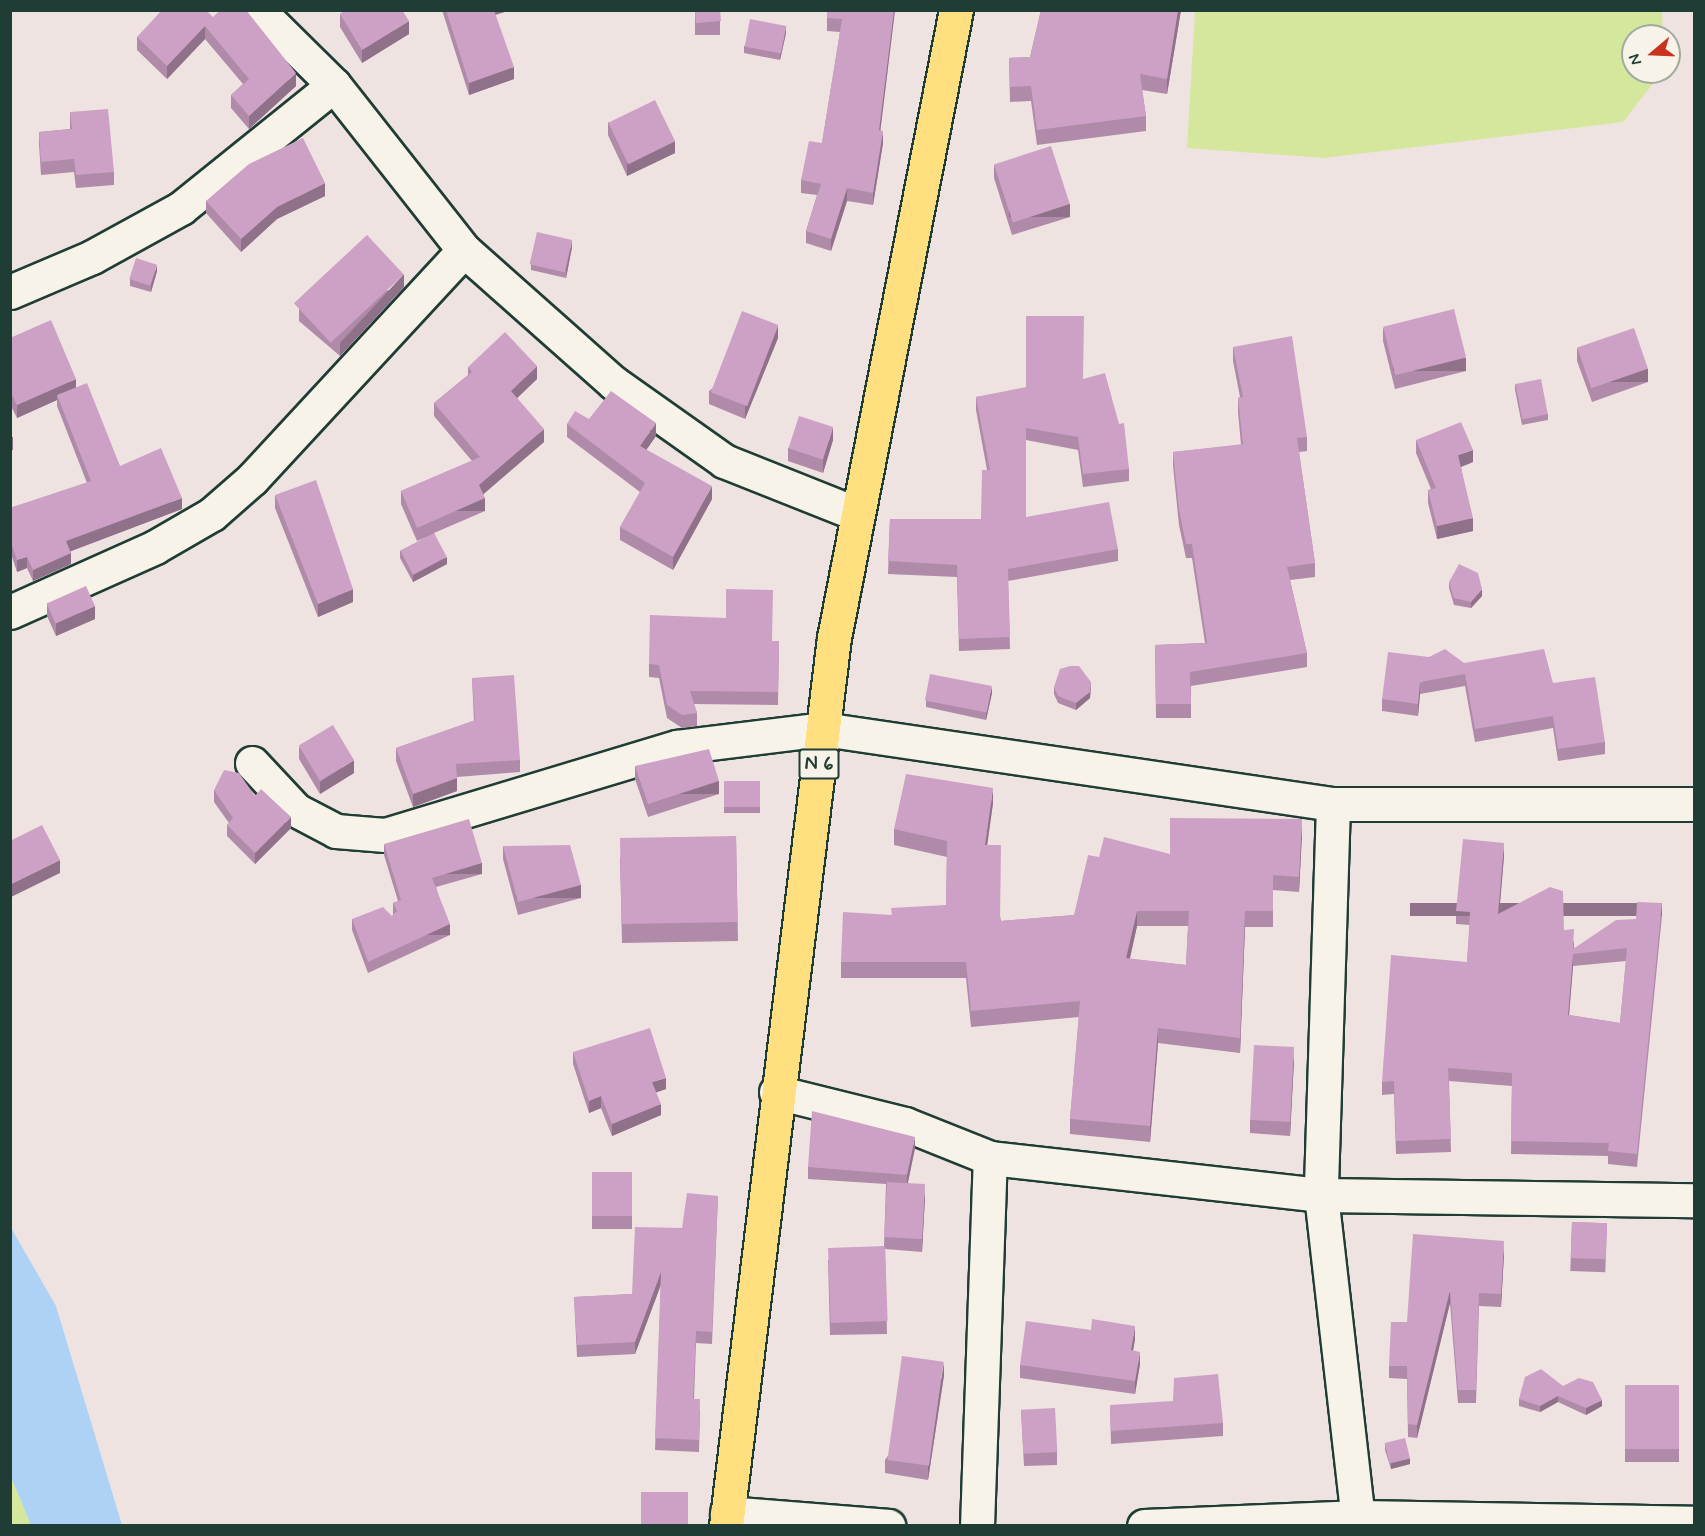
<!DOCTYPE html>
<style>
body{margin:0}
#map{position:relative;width:1705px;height:1536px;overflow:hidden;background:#efe3e1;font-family:Mynerve,sans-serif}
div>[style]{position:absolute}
.green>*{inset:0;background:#d5e79c}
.water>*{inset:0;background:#aed2f6}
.roads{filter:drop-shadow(2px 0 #1f3d34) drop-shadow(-2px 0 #1f3d34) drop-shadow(0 2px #1f3d34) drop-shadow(0 -2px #1f3d34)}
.minor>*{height:33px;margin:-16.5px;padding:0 16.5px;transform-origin:16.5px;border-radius:16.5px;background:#f7f3e8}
.tertiary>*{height:33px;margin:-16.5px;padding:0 16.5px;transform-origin:16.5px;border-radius:16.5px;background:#f7f3e8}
.primary>*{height:33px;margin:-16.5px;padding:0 16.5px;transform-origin:16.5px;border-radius:16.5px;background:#ffdf80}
.wall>*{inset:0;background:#b08aa9;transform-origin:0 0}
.shaded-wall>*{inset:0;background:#90718a;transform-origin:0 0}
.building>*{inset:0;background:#cda1c5;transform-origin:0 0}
span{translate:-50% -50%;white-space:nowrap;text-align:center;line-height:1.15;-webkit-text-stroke:4.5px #f7f3e8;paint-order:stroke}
.shield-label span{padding:2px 4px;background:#f7f3e8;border:2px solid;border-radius:4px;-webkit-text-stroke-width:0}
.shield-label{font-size:20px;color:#1f3d34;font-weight:700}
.frame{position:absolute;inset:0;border:12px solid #1f3d34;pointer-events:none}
.north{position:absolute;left:1621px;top:24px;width:60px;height:60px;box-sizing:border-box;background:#f7f3e8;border:2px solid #a1aaa0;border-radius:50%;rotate:251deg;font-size:16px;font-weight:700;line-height:24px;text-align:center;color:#1f3d34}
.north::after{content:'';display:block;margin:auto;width:21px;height:27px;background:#c8321e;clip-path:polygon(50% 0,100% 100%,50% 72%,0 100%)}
</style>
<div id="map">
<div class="green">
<div style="clip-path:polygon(1195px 11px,1662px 11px,1663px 36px,1633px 36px,1633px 72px,1662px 72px,1623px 122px,1324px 158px,1187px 148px)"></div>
<div style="clip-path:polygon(11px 1477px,31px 1525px,11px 1525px)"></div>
</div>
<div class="water">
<div style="clip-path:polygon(10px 1226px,56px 1306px,122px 1525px,31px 1525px,11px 1477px)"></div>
</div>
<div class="roads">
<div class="minor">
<div style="left:10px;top:292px;width:89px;rotate:-23.1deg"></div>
<div style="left:92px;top:257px;width:102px;rotate:-28.8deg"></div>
<div style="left:181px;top:208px;width:196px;rotate:-38.8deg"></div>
<div style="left:10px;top:612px;width:159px;rotate:-24.1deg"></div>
<div style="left:155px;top:547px;width:66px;rotate:-30.1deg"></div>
<div style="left:212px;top:514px;width:53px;rotate:-41.2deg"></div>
<div style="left:252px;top:479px;width:312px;rotate:-47.2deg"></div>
<div style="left:252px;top:763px;width:64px;rotate:46.9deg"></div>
<div style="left:296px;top:810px;width:45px;rotate:27.7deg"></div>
<div style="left:336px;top:831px;width:49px;rotate:4.7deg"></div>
<div style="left:385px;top:835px;width:305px;rotate:-16.8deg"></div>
<div style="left:677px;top:747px;width:147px;rotate:-7deg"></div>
<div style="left:823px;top:729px;width:515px;rotate:8.37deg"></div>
<div style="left:1333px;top:804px;width:361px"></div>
<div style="left:1333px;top:804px;width:391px;rotate:91.8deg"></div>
<div style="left:1321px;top:1195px;width:333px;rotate:83.5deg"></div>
<div style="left:776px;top:1092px;width:133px;rotate:13.9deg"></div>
<div style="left:905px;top:1124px;width:92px;rotate:21.8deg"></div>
<div style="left:990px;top:1158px;width:333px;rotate:6.4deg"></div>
<div style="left:1321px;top:1195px;width:373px;rotate:0.8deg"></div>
<div style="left:727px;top:1513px;width:162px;rotate:4.6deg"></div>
<div style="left:977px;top:1526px;width:368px;rotate:-88deg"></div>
<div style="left:1144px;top:1526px;width:216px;rotate:-2.4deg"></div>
<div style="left:1360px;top:1517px;width:334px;rotate:1deg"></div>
</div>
<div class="tertiary">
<div style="left:258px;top:10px;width:107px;rotate:44.6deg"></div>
<div style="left:334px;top:85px;width:210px;rotate:51.8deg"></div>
<div style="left:464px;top:250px;width:200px;rotate:41.6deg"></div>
<div style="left:614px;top:383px;width:135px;rotate:35.3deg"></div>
<div style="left:724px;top:461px;width:141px;rotate:21.7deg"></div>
</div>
<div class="primary">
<div style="left:726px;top:1526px;width:895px;rotate:-83.07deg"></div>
<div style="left:834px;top:638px;width:640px;rotate:-79.01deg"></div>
</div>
</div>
<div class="wall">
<div style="clip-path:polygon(442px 10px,511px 10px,495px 15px,514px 79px,469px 95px)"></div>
<div style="left:695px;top:10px;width:25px;height:25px"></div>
<div style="clip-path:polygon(827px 10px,895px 10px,880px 130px,883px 143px,873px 205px,847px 201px,831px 251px,806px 243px,806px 231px,817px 195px,801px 193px,801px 180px,822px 143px,840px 32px,827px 31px)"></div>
<div style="clip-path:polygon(1041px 10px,1181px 10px,1167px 94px,1142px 90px,1146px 116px,1146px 131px,1037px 145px,1031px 101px,1010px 102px,1009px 58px,1030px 57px)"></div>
<div style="clip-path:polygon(340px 14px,409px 34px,362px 63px,340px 27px)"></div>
<div style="clip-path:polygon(213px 17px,296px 86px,249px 129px,231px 108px,231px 95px,243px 84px,205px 39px,167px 79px,137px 50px,137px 37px)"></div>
<div style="clip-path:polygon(786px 33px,780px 60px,744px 53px,744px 46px)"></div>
<div style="clip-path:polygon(70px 112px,114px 172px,114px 185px,76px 188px,74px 172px,41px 175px,39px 145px,39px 132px,70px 129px)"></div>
<div style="clip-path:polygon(608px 122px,675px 153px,627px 176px,608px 135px)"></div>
<div style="clip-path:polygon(994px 165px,1070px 217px,1012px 235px,994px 178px)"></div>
<div style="clip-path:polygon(325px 196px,277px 219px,241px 252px,206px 213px,206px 201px)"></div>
<div style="clip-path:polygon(572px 247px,566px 278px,531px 270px,531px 264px)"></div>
<div style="clip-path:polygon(157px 271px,151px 292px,130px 286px,130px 279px)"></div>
<div style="clip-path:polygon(404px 287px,340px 356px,299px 321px,299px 308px)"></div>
<div style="clip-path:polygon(1383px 328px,1466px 371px,1395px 389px,1383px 341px)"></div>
<div style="clip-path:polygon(10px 338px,76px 387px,120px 466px,182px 509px,71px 551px,71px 564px,33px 581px,27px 568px,17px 572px,10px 551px,10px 508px,87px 483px,57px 406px,57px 400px,17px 418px,10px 404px)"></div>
<div style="clip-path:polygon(778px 338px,745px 419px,709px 404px,709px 391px)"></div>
<div style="clip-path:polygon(1233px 347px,1307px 437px,1307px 451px,1299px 452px,1315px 563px,1315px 577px,1290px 580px,1307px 653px,1307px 667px,1191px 686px,1191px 718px,1156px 718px,1155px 645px,1205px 643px,1192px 558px,1186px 558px,1179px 525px,1173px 466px,1173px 452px,1241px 445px,1238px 412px,1238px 398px,1240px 397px,1233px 361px)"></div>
<div style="clip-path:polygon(1577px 348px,1648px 382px,1592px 402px,1577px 361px)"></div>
<div style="clip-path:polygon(468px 367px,537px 379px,517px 398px,544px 442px,483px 494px,485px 511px,434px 533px,447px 564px,413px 582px,400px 558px,400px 551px,429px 536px,417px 541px,401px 504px,401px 491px,472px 461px,434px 416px,434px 403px,468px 375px)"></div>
<div style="clip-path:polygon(1083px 379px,1129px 469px,1129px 481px,1083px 487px,1078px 450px,1026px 440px,1026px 517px,1118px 549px,1118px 561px,1008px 581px,1010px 649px,959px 651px,957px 577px,888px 574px,890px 519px,981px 519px,987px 470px,976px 410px,976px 397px)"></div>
<div style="clip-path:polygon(1515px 384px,1548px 414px,1548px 420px,1522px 425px,1515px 390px)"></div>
<div style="clip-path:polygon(589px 419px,656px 436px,646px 450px,712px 499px,673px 570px,620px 540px,620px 527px,640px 492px,567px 437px,567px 424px)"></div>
<div style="clip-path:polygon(833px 440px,823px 473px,788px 461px,788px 448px)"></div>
<div style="clip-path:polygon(1416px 440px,1473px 462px,1461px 467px,1473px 531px,1437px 539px,1428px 503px,1428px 490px,1431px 489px,1416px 453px)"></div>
<div style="clip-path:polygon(275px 495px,353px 602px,318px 617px,275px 508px)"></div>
<div style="clip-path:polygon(1449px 582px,1482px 596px,1471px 608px,1454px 605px,1449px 588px)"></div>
<div style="clip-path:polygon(47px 603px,95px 619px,56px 636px,47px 616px)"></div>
<div style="clip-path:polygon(772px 641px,779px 641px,778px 705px,694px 704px,697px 713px,697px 726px,682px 728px,667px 718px,659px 678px,649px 677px,649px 664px)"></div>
<div style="clip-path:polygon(1464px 663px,1553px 683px,1605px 742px,1605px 754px,1558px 761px,1553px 728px,1475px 742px,1465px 686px,1420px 694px,1418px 716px,1382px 711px,1382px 699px)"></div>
<div style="clip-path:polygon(472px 678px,520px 760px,520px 772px,457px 777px,457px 791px,413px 807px,396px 761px,396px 748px,474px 721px)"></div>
<div style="clip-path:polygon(1054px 687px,1091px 688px,1090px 698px,1076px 710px,1058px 703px,1054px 694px)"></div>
<div style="clip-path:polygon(992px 693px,986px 720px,926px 707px,926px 701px)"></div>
<div style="clip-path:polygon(299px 747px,354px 773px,320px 794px,299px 759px)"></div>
<div style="clip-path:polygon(635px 766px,719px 794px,648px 817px,635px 779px)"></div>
<div style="left:724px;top:781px;width:36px;height:32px"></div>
<div style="clip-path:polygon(214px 790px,291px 828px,255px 864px,227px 836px,227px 825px,229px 823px,214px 802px)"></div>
<div style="clip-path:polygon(evenodd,993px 803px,987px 845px,1001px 921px,1074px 915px,1099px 857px,1170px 854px,1302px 834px,1299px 892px,1273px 890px,1273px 927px,1245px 927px,1240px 1053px,1158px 1043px,1150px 1142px,1070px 1134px,1070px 1119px,1079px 1017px,971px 1027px,966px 978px,841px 978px,841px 962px,891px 915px,946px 905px,947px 857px,894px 845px,894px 829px,993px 803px,1137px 926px,1188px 926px,1186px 965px,1130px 959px,1137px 926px)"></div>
<div style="clip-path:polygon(736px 836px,738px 941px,622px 943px,620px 857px)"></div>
<div style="clip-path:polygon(384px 844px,482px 874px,436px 887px,450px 935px,368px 973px,352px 930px,352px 919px,392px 916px,393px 915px,393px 903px,398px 901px,384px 855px)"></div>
<div style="clip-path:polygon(503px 846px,581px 898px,518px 915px,503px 859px)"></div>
<div style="clip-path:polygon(evenodd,1504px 856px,1499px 913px,1564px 930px,1574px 942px,1574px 949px,1636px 919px,1662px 916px,1637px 1167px,1608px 1164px,1608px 1156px,1511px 1154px,1512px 1086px,1449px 1081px,1451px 1152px,1396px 1154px,1394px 1094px,1382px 1095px,1382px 1082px,1467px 962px,1470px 925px,1456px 924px,1456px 911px,1504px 856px,1626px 961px,1620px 1023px,1569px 1015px,1573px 966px,1626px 961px)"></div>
<div style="clip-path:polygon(573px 1052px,666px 1089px,656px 1092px,661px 1115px,612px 1136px,601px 1108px,589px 1113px,573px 1064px)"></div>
<div style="clip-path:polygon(1294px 1060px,1290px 1136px,1250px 1133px,1250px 1120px)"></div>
<div style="clip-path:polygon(915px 1148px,908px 1183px,925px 1197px,922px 1252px,885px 1249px,887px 1334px,830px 1335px,828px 1260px,884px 1246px,886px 1184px,808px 1179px,808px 1167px)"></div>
<div style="left:592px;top:1172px;width:40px;height:57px"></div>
<div style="clip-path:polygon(718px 1196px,712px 1344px,696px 1343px,694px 1399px,700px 1411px,699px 1452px,655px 1450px,661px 1285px,635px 1354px,577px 1357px,574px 1297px,632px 1294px,682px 1228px)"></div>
<div style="left:1572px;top:1222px;width:35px;height:49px;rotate:2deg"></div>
<div style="clip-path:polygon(1504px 1254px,1501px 1307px,1479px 1306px,1476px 1403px,1458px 1403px,1450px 1303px,1417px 1438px,1408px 1437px,1407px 1379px,1389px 1378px,1389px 1366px,1407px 1322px)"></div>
<div style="clip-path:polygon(1135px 1339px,1133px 1350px,1140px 1364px,1135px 1394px,1020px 1378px,1020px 1365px)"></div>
<div style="clip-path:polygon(944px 1375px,928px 1480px,885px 1473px,885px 1460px)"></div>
<div style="left:1625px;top:1385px;width:54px;height:77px"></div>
<div style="clip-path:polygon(1563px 1386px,1602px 1406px,1586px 1415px,1558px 1402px,1540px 1412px,1519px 1406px,1519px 1399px)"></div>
<div style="clip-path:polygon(1110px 1405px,1223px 1423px,1223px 1436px,1111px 1444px)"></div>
<div style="clip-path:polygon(1021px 1410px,1057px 1452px,1057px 1465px,1024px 1466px)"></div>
<div style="clip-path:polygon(1385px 1443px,1410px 1464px,1391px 1469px,1385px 1450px)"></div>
</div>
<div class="shaded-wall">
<div style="clip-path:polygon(491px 10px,511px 10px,491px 16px)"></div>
<div style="clip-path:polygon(894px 10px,895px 10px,879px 142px,879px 130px)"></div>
<div style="clip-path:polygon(1178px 10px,1181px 10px,1167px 94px,1167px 79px)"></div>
<div style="clip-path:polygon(409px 21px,409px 34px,362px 63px,362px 50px)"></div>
<div style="clip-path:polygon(205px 26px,205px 39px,167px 79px,167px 66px)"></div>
<div style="clip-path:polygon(786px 26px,786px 33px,780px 60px,780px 54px)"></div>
<div style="clip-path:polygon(514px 67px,514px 79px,469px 95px,469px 83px)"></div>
<div style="clip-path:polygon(296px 73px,296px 86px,249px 129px,249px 116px)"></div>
<div style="clip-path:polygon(883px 131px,883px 143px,873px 205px,873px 193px)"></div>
<div style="clip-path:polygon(675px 141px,675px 153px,627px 176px,627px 163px)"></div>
<div style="clip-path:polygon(325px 183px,325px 196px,277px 219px,241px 252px,241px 239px,277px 207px)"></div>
<div style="clip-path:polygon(847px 188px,847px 201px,831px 251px,831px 239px)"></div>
<div style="left:1070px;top:204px;width:13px;height:61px;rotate:90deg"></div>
<div style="clip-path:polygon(572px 240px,572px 247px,566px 278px,566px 271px)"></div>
<div style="clip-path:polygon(157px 265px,157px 271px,151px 292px,151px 285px)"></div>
<div style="clip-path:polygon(404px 274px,404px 287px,340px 356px,340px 343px)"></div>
<div style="clip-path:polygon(778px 325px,778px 338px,745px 419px,745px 406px)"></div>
<div style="left:1466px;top:358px;width:13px;height:73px;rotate:90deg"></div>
<div style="clip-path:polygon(537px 366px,537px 379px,511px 404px,511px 391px)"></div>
<div style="left:1648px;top:369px;width:13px;height:59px;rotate:90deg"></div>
<div style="clip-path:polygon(76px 379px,76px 392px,57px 395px,57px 400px,17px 418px,17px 405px)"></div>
<div style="clip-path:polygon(656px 423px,656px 436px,640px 459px,640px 446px)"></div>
<div style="clip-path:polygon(833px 427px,833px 440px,823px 473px,823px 460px)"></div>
<div style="clip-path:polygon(544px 429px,544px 442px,479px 498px,479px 485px)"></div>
<div style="left:13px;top:437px;width:13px;height:3px;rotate:90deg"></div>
<div style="clip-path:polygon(1473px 450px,1473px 462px,1458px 468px,1458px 455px)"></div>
<div style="clip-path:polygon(712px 486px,712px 499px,673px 570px,673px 557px)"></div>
<div style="clip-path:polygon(182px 498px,182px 509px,66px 553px,66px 541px)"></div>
<div style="left:485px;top:498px;width:13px;height:74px;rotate:90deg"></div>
<div style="clip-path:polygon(1473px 518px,1473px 531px,1437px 539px,1437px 526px)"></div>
<div style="clip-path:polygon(71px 553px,71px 564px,33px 581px,33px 570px)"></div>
<div style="clip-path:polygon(27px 557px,27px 568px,17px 572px,17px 560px)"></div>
<div style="clip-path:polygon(447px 557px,447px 564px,413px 582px,413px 575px)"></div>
<div style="clip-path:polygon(353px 589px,353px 602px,318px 617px,318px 604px)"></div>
<div style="clip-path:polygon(1482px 589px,1482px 596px,1471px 608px,1471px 602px)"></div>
<div style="clip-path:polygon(95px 606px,95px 619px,56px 636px,56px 623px)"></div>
<div style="clip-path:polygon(1091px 682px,1090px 698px,1076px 710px,1076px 703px)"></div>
<div style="clip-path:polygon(1420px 682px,1420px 694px,1418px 716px,1418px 704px)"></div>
<div style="clip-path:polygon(992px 686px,992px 693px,986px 720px,986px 714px)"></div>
<div style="clip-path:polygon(354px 760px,354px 773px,320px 794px,320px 782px)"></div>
<div style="clip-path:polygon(457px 778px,457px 791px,413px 807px,413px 794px)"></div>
<div style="left:719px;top:781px;width:13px;height:75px;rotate:90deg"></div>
<div style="clip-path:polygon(993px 788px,993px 803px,985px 861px,985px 845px)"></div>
<div style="clip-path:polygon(291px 817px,291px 828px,255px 864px,255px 853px)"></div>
<div style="clip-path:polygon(1302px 819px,1302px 834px,1299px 892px,1299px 877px)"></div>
<div style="clip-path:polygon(1504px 843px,1504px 856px,1498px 927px,1498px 914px)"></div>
<div style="clip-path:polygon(60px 860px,60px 873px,11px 897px,11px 884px)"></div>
<div style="left:482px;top:863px;width:11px;height:52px;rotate:90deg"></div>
<div style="left:581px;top:885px;width:13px;height:65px;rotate:90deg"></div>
<div style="left:1662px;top:903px;width:13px;height:252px;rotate:90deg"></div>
<div style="clip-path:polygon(1137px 911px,1137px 926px,1126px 974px,1126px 958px)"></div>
<div style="clip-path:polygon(1245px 911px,1245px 927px,1240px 1053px,1240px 1038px)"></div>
<div style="left:450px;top:924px;width:11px;height:90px;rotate:90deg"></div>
<div style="clip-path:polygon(1573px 954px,1573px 966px,1568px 1028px,1568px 1015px)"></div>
<div style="clip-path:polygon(1158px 1028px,1158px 1043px,1150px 1142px,1150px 1126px)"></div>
<div style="clip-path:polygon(1294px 1047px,1294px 1060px,1290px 1136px,1290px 1123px)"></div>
<div style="clip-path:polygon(666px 1078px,666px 1089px,652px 1094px,652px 1082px)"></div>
<div style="clip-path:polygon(601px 1096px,601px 1108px,589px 1113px,589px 1101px)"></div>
<div style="clip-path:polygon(661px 1104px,661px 1115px,612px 1136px,612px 1124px)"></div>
<div style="clip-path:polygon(915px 1137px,915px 1148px,907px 1186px,907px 1175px)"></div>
<div style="clip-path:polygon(925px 1184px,925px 1197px,922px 1252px,922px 1239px)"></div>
<div style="clip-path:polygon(1504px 1241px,1504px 1254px,1501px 1307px,1501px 1294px)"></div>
<div style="clip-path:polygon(661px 1272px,661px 1284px,635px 1354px,635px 1342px)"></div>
<div style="clip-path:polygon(1450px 1290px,1450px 1303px,1417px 1438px,1417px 1425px)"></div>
<div style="clip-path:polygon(1135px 1326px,1135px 1339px,1131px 1363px,1131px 1350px)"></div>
<div style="clip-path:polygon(1140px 1352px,1140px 1364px,1135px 1394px,1135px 1381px)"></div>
<div style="clip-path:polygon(944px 1362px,944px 1375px,928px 1480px,928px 1467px)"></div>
<div style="clip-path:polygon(1558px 1396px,1558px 1402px,1540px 1412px,1540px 1406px)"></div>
<div style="clip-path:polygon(1602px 1400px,1602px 1406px,1586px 1415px,1586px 1408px)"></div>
<div style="clip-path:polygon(1410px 1458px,1410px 1464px,1391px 1469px,1391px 1463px)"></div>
</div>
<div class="building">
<div style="clip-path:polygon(162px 10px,206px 10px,213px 17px,220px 10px,246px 10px,296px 73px,249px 116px,231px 95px,249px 79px,205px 26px,167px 66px,137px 37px)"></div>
<div style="clip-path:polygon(345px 10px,402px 10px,409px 21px,362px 50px,340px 14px)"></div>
<div style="clip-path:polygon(446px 10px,494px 10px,514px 67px,469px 83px)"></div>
<div style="clip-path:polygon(695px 10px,720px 10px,721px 21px,696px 23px)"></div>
<div style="clip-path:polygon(827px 10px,894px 10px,879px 130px,883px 131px,873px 193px,847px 188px,831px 239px,806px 231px,821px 184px,801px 180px,809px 141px,822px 143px,842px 19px,827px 18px)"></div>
<div style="clip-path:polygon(1041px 10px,1178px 10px,1167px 79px,1140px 74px,1146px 116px,1037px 130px,1031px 86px,1010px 87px,1009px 58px,1030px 57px)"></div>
<div style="left:750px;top:19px;width:37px;height:28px;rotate:11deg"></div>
<div style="left:655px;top:100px;width:46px;height:52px;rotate:64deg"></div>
<div style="clip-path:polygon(108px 109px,114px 172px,76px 175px,74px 159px,41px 162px,39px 132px,72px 129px,70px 112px)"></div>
<div style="clip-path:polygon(303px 138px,325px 183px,277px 207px,241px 239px,206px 201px,249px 164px)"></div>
<div style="left:1051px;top:146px;width:61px;height:60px;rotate:72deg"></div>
<div style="left:537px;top:232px;width:36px;height:33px;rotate:13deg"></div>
<div style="left:367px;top:235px;width:54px;height:100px;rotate:47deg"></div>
<div style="left:136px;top:258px;width:22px;height:22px;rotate:18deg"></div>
<div style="left:1454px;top:309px;width:50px;height:73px;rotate:76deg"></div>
<div style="left:742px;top:311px;width:39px;height:87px;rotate:21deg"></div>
<div style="clip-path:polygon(1026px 316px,1084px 316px,1083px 379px,1105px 373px,1119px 424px,1124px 423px,1129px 469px,1083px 474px,1078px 437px,1026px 428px,1026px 517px,1109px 502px,1118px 549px,1008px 569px,1010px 637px,959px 639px,957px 565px,888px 561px,890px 519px,981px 519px,982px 470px,990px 470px,976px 397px,1026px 387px)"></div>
<div style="clip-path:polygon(51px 320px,76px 379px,17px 405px,10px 391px,10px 338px)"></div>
<div style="left:1634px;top:328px;width:43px;height:60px;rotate:71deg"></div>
<div style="clip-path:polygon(505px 332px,537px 366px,511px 391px,544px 429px,479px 485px,485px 498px,417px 528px,401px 491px,480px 457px,434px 403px,472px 372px,468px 367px)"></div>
<div style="clip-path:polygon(1292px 336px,1307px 437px,1297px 438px,1315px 563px,1287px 567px,1307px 653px,1190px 672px,1191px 704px,1156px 704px,1155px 645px,1207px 643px,1192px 544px,1186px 544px,1179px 510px,1173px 452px,1243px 444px,1238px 398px,1243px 397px,1233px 347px)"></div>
<div style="left:1541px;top:379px;width:36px;height:26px;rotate:79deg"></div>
<div style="clip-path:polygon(87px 383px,120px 466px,161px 448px,182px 498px,66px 541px,71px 553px,33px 570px,27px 557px,17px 560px,10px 539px,10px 508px,91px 481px,57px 395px)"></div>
<div style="clip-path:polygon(611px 391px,656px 423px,640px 446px,712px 486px,673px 557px,620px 527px,645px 483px,567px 424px,575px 411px,589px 419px)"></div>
<div style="left:799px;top:416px;width:36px;height:34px;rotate:18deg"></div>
<div style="clip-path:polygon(1461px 422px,1473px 450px,1458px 455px,1473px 518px,1437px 526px,1428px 490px,1436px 488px,1416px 440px)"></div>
<div style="clip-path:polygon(316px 480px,353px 589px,318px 604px,275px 495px)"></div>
<div style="left:434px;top:533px;width:27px;height:38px;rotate:62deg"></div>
<div style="clip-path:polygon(1459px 564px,1478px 573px,1482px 589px,1471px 602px,1454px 598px,1449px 582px)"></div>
<div style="left:86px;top:586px;width:22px;height:43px;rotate:66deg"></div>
<div style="clip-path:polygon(726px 589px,773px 590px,772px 641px,779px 641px,778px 692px,690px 691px,697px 713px,682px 715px,667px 705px,659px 665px,649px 664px,650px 615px,726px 618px)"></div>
<div style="clip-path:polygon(1445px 649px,1464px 663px,1544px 649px,1553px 683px,1595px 677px,1605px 742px,1558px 749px,1553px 716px,1475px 729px,1465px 674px,1420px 682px,1418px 704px,1382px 699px,1388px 652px,1429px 657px)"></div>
<div style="clip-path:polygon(1070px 666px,1079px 666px,1091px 682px,1090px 692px,1076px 703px,1058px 696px,1054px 687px,1060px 669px)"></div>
<div style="left:930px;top:674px;width:63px;height:27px;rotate:11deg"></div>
<div style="clip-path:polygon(514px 675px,520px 760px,456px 764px,457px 778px,413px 794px,396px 748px,475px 720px,472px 678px)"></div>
<div style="left:333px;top:725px;width:41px;height:40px;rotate:59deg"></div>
<div style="clip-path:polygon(709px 749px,719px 781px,648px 804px,635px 766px)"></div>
<div style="clip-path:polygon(224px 770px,239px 773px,255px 796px,261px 789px,291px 817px,255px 853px,227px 825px,233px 818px,214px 790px)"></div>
<div style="clip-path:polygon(evenodd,906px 774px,993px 788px,985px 845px,1001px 845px,1000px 921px,1074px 915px,1088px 855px,1099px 857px,1104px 837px,1170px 854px,1170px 818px,1302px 819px,1299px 877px,1273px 875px,1273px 911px,1245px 911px,1240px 1038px,1158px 1028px,1150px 1126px,1070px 1119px,1080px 1001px,971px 1011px,966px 962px,841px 962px,843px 912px,892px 915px,891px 908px,946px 905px,947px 841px,894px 829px,906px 774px,1137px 911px,1189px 911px,1186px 965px,1126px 958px,1137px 911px)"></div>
<div style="left:724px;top:781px;width:36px;height:26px"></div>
<div style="clip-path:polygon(469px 819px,482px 863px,432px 878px,450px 924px,368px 962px,352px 919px,383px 907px,392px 916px,397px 911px,393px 903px,401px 900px,384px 844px)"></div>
<div style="clip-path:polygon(42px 825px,60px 860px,11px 884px,10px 882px,10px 841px)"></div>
<div style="left:736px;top:836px;width:86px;height:116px;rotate:89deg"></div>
<div style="clip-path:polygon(evenodd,1463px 839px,1504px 843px,1498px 914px,1550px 887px,1563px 891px,1564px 930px,1574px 929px,1573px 949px,1616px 920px,1636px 919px,1637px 902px,1662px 903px,1637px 1154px,1608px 1151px,1609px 1143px,1511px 1141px,1512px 1073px,1448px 1068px,1451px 1139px,1396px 1141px,1394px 1081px,1382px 1082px,1391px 955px,1467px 962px,1470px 912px,1456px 911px,1463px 839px,1627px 948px,1620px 1023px,1568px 1015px,1573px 954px,1627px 948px)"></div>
<div style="clip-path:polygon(570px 845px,581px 885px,518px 902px,503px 846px)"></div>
<div style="clip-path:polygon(650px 1028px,666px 1078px,652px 1082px,661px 1104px,612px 1124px,601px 1096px,589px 1101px,573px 1052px)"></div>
<div style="left:1254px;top:1045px;width:40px;height:75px;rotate:3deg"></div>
<div style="clip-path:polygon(812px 1111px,915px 1137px,907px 1175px,808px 1167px)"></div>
<div style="left:592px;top:1172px;width:40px;height:44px"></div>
<div style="left:887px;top:1182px;width:38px;height:55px;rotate:3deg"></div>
<div style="clip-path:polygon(687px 1193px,718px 1196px,712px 1332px,696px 1331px,693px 1399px,700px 1399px,699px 1440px,655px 1438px,661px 1272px,635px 1342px,577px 1345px,574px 1297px,632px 1294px,635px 1227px,682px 1228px)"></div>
<div style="left:1572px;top:1222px;width:35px;height:36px;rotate:2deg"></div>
<div style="clip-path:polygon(1413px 1234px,1504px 1241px,1501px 1294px,1479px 1293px,1476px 1390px,1458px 1390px,1450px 1290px,1417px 1425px,1408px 1424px,1407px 1366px,1389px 1366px,1391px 1322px,1407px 1322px)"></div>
<div style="left:885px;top:1246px;width:75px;height:57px;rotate:88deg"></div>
<div style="clip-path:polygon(1092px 1319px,1135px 1326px,1131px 1350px,1140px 1352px,1135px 1381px,1020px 1365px,1026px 1321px,1091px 1330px)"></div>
<div style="left:902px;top:1356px;width:42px;height:105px;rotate:8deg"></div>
<div style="clip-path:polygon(1541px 1369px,1563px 1386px,1579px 1378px,1593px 1382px,1602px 1400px,1586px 1408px,1558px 1396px,1540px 1406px,1519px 1399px,1525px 1377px)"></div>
<div style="clip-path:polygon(1218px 1374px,1223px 1423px,1111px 1431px,1110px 1405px,1173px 1401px,1174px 1378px)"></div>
<div style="left:1625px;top:1385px;width:54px;height:64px"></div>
<div style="left:1055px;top:1408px;width:44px;height:34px;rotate:87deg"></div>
<div style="left:1405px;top:1438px;width:21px;height:21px;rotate:76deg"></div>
<div style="left:641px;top:1492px;width:47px;height:34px"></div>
</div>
<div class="shield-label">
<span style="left:819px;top:764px">N 6</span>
</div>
<div class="frame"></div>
<div class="north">N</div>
</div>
